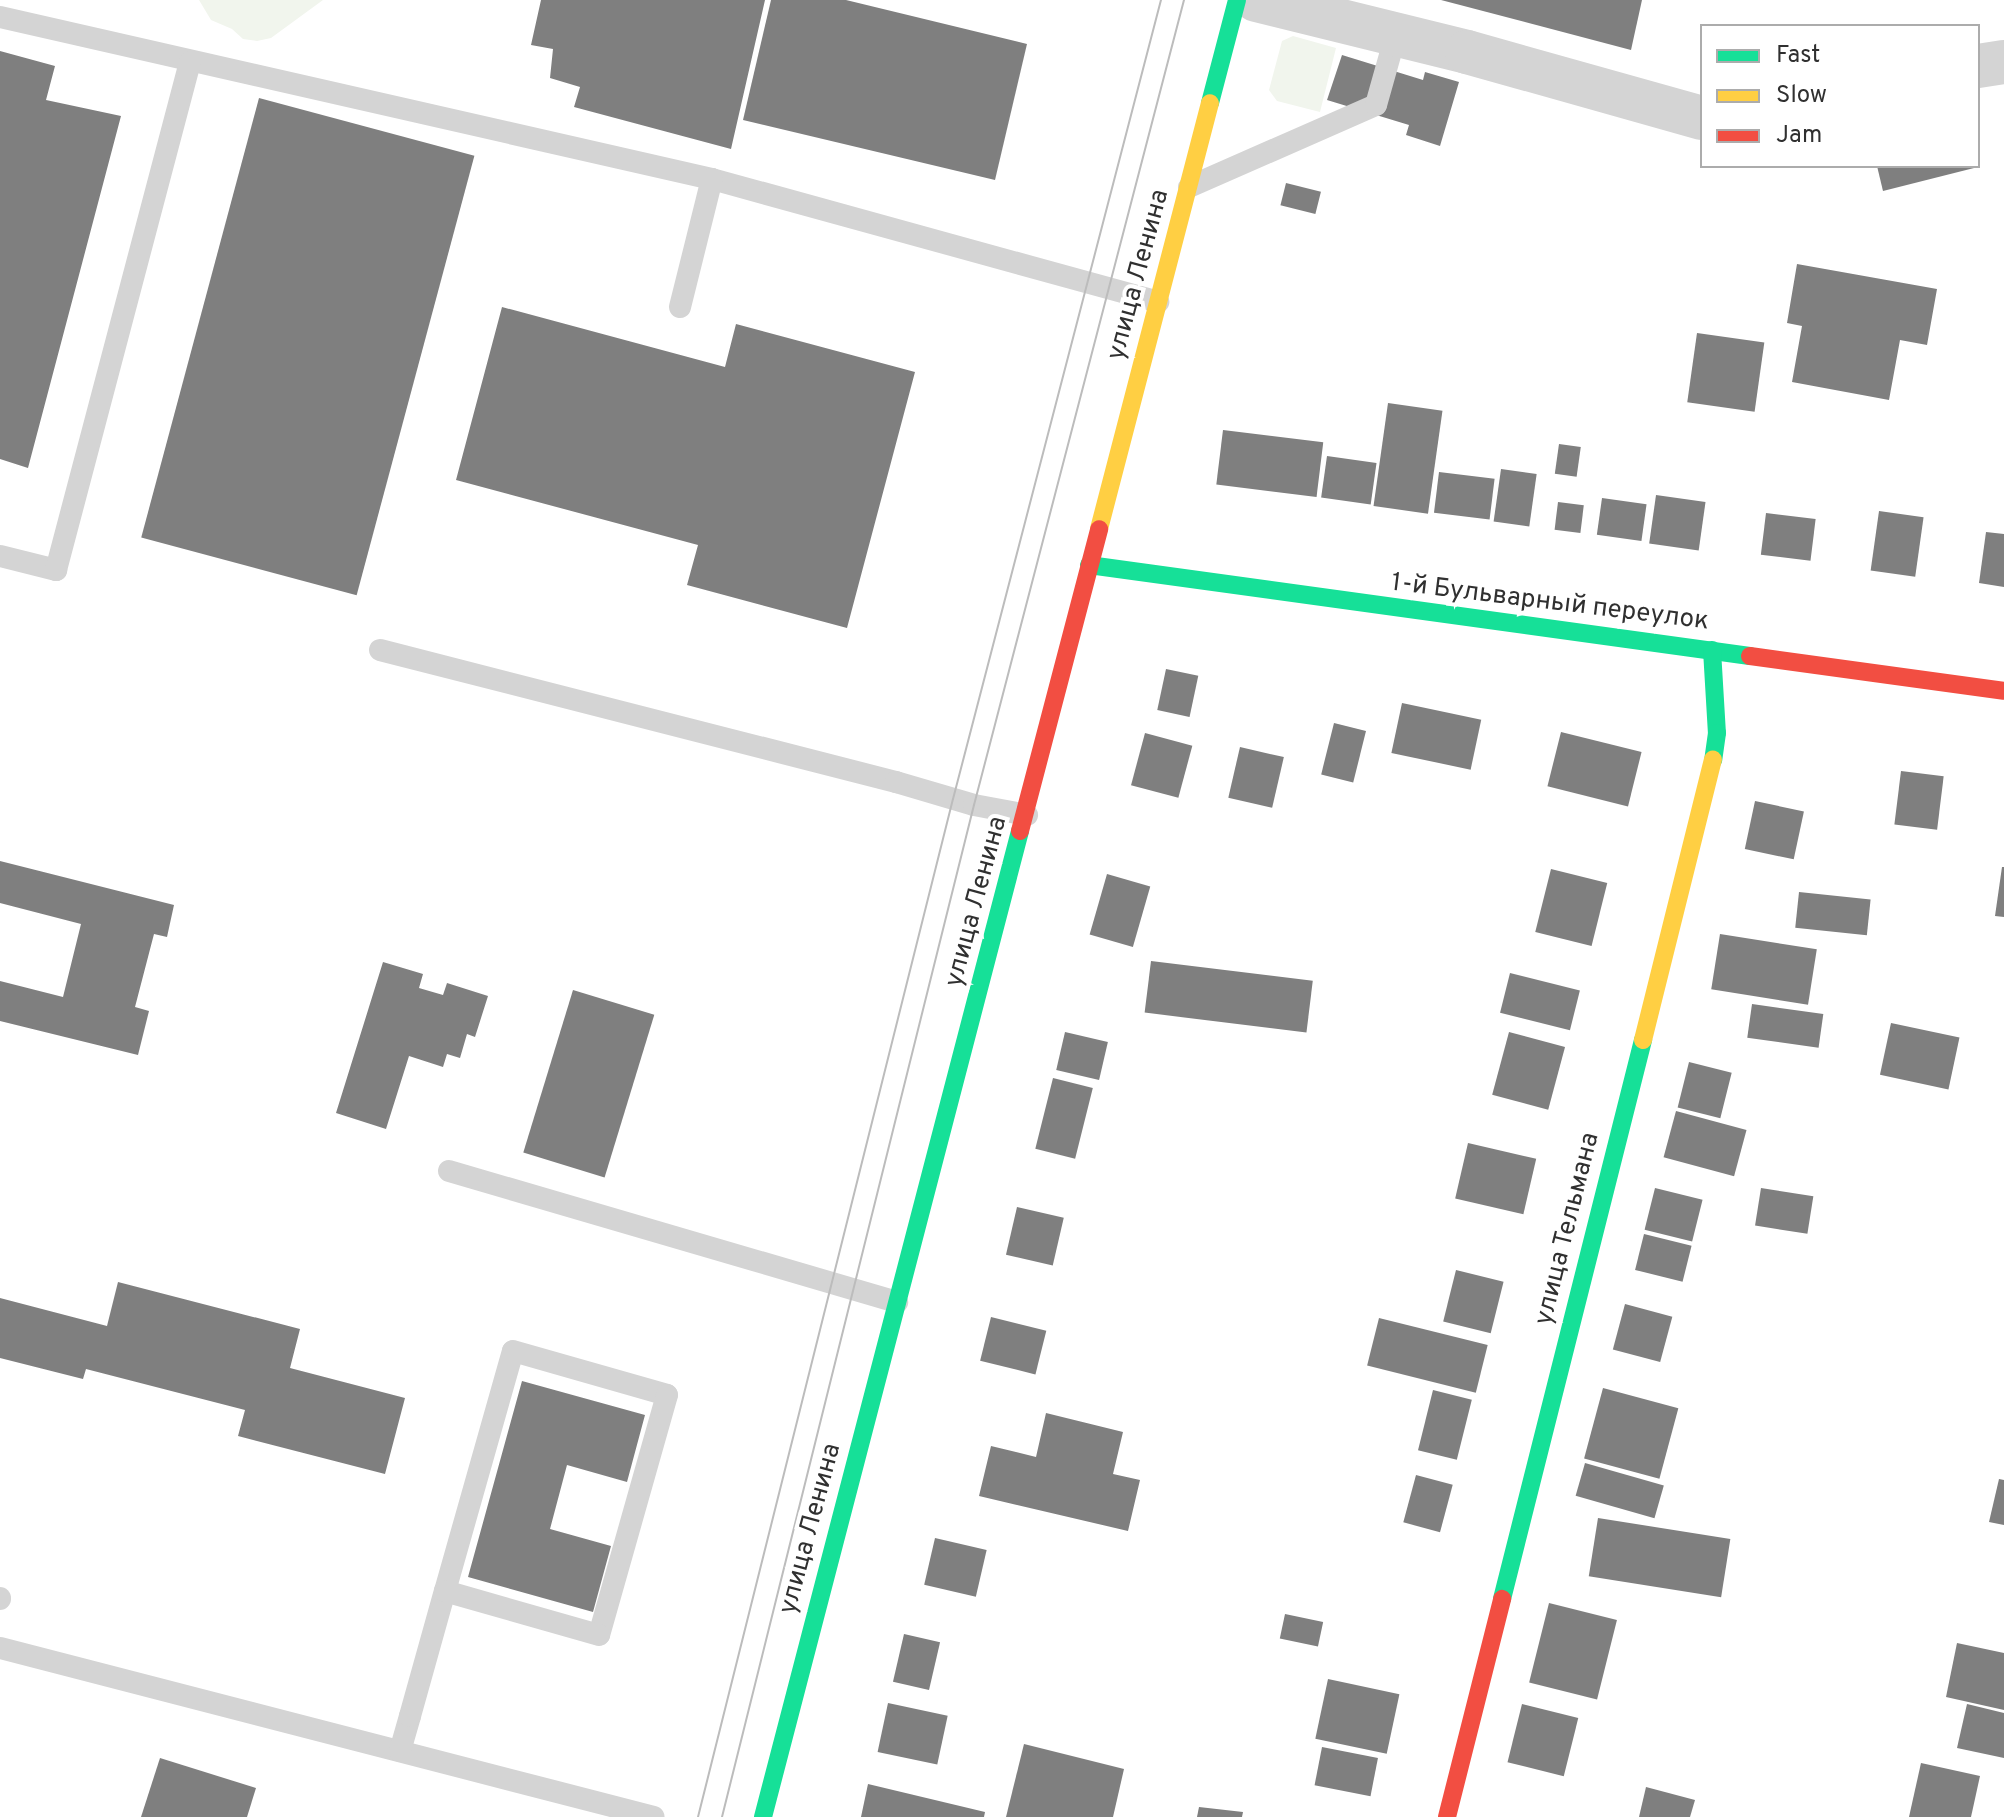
<!DOCTYPE html>
<meta charset="utf-8">
<style>
body{margin:0}
#map{position:relative;width:2004px;height:1817px;overflow:hidden;background:#fff;font-family:Overpass,sans-serif}
div>[style]{position:absolute}
.green>*{inset:0;background:#f1f5ed}
.building>*{inset:0;background:#7f7f7f;transform-origin:0 0}
.lane>*{height:22px;margin:-11px;padding:0 11px;transform-origin:11px;border-radius:11px;background:#d4d4d4}
.street>*{height:44px;margin:-22px;padding:0 22px;transform-origin:22px;border-radius:22px;background:#d4d4d4}
.fast>*{height:18px;margin:-9px;padding:0 9px;transform-origin:9px;border-radius:9px;background:#16e098}
.slow>*{height:18px;margin:-9px;padding:0 9px;transform-origin:9px;border-radius:9px;background:#ffcf43}
.jam>*{height:18px;margin:-9px;padding:0 9px;transform-origin:9px;border-radius:9px;background:#f24e42}
.tram>*{height:2px;margin:-1px;padding:0 1px;transform-origin:1px;border-radius:1px;background:#bcbcbc}
span{translate:-50% -50%;white-space:nowrap;text-align:center;line-height:1.15;-webkit-text-stroke:8px #fff;paint-order:stroke}
.street-label{font-size:26px;color:#303030}
.legend{position:absolute;left:1700px;top:24px;width:280px;height:144px;box-sizing:border-box;background:#fff;border:2px solid #acacac;margin:0;padding:10px 14px;list-style:none;font-size:24px;color:#303030}
.legend li{display:flex;align-items:center;gap:16px;height:40px}
.legend b{width:40px;border:2px solid #acacac}
</style>
<div id="map">
<div class="green">
<div style="clip-path:polygon(199px 0,323px 0,271px 38px,257px 41px,243px 39px,232px 29px,211px 20px)"></div>
<div style="clip-path:polygon(1293px 36px,1336px 48px,1320px 112px,1277px 101px,1269px 90px,1282px 41px)"></div>
</div>
<div class="building">
<div style="clip-path:polygon(541px 0,765px 0,731px 149px,574px 107px,580px 87px,550px 78px,553px 49px,531px 45px)"></div>
<div style="clip-path:polygon(771px 0,846px 0,1027px 44px,995px 180px,743px 120px)"></div>
<div style="clip-path:polygon(1441px 0,1642px 0,1631px 50px)"></div>
<div style="clip-path:polygon(0 51px,55px 66px,46px 100px,121px 116px,28px 468px,0 459px)"></div>
<div style="clip-path:polygon(1342px 55px,1423px 80px,1425px 72px,1459px 82px,1440px 146px,1406px 135px,1409px 125px,1327px 100px)"></div>
<div style="left:259px;top:98px;width:223px;height:455px;rotate:15deg"></div>
<div style="clip-path:polygon(1877px 166px,1978px 166px,1978px 167px,1883px 191px)"></div>
<div style="left:1286px;top:183px;width:36px;height:23px;rotate:14deg"></div>
<div style="clip-path:polygon(1797px 264px,1937px 289px,1927px 345px,1900px 340px,1889px 400px,1792px 382px,1802px 326px,1787px 323px)"></div>
<div style="clip-path:polygon(502px 307px,725px 367px,736px 324px,915px 372px,847px 628px,687px 585px,698px 545px,456px 480px)"></div>
<div style="left:1697px;top:333px;width:68px;height:70px;rotate:8deg"></div>
<div style="left:1388px;top:403px;width:55px;height:104px;rotate:8deg"></div>
<div style="left:1223px;top:430px;width:101px;height:55px;rotate:7deg"></div>
<div style="left:1559px;top:444px;width:22px;height:30px;rotate:8deg"></div>
<div style="left:1327px;top:456px;width:50px;height:42px;rotate:8deg"></div>
<div style="left:1501px;top:469px;width:36px;height:53px;rotate:8deg"></div>
<div style="left:1439px;top:472px;width:56px;height:41px;rotate:7deg"></div>
<div style="left:1656px;top:495px;width:50px;height:49px;rotate:8deg"></div>
<div style="left:1602px;top:498px;width:45px;height:37px;rotate:8deg"></div>
<div style="left:1558px;top:502px;width:26px;height:28px;rotate:7deg"></div>
<div style="left:1879px;top:511px;width:45px;height:60px;rotate:8deg"></div>
<div style="left:1766px;top:513px;width:50px;height:42px;rotate:7deg"></div>
<div style="clip-path:polygon(1986px 532px,2004px 534px,2004px 587px,1979px 583px)"></div>
<div style="left:1166px;top:669px;width:33px;height:42px;rotate:12deg"></div>
<div style="left:1402px;top:703px;width:81px;height:51px;rotate:12deg"></div>
<div style="left:1334px;top:723px;width:33px;height:53px;rotate:14deg"></div>
<div style="left:1561px;top:732px;width:83px;height:56px;rotate:14deg"></div>
<div style="left:1145px;top:733px;width:49px;height:54px;rotate:15deg"></div>
<div style="left:1240px;top:747px;width:45px;height:52px;rotate:13deg"></div>
<div style="left:1901px;top:771px;width:43px;height:54px;rotate:7deg"></div>
<div style="left:1755px;top:801px;width:50px;height:49px;rotate:12deg"></div>
<div style="clip-path:polygon(0 861px,174px 905px,167px 937px,154px 934px,135px 1007px,149px 1011px,138px 1055px,0 1021px,0 981px,63px 997px,81px 924px,0 903px)"></div>
<div style="clip-path:polygon(2002px 867px,2004px 867px,2004px 917px,1995px 916px)"></div>
<div style="left:1551px;top:869px;width:58px;height:65px;rotate:14deg"></div>
<div style="left:1107px;top:874px;width:45px;height:63px;rotate:16deg"></div>
<div style="left:1799px;top:892px;width:72px;height:36px;rotate:6deg"></div>
<div style="left:1720px;top:934px;width:98px;height:56px;rotate:9deg"></div>
<div style="left:1151px;top:961px;width:163px;height:52px;rotate:7deg"></div>
<div style="clip-path:polygon(383px 962px,423px 974px,419px 988px,443px 995px,447px 983px,488px 996px,475px 1037px,467px 1034px,460px 1058px,447px 1054px,443px 1067px,409px 1056px,386px 1129px,336px 1113px)"></div>
<div style="left:1510px;top:973px;width:72px;height:41px;rotate:14deg"></div>
<div style="left:573px;top:990px;width:85px;height:170px;rotate:17deg"></div>
<div style="left:1752px;top:1004px;width:72px;height:34px;rotate:8deg"></div>
<div style="left:1891px;top:1023px;width:70px;height:53px;rotate:12deg"></div>
<div style="left:1065px;top:1032px;width:44px;height:39px;rotate:13deg"></div>
<div style="left:1509px;top:1032px;width:58px;height:65px;rotate:15deg"></div>
<div style="left:1689px;top:1062px;width:44px;height:47px;rotate:14deg"></div>
<div style="left:1053px;top:1078px;width:41px;height:73px;rotate:14deg"></div>
<div style="left:1676px;top:1111px;width:73px;height:48px;rotate:15deg"></div>
<div style="left:1468px;top:1143px;width:70px;height:57px;rotate:13deg"></div>
<div style="left:1655px;top:1188px;width:49px;height:43px;rotate:14deg"></div>
<div style="left:1761px;top:1188px;width:53px;height:38px;rotate:9deg"></div>
<div style="left:1017px;top:1207px;width:48px;height:49px;rotate:13deg"></div>
<div style="left:1644px;top:1234px;width:49px;height:37px;rotate:14deg"></div>
<div style="left:1456px;top:1270px;width:49px;height:53px;rotate:14deg"></div>
<div style="clip-path:polygon(118px 1282px,300px 1329px,290px 1368px,405px 1398px,385px 1474px,238px 1436px,245px 1410px,86px 1369px,83px 1379px,0 1358px,0 1298px,107px 1326px)"></div>
<div style="left:1625px;top:1304px;width:49px;height:47px;rotate:15deg"></div>
<div style="left:991px;top:1317px;width:57px;height:45px;rotate:14deg"></div>
<div style="left:1379px;top:1318px;width:112px;height:49px;rotate:14deg"></div>
<div style="clip-path:polygon(522px 1381px,645px 1415px,627px 1482px,567px 1465px,550px 1529px,611px 1546px,593px 1612px,468px 1577px)"></div>
<div style="left:1603px;top:1388px;width:78px;height:73px;rotate:15deg"></div>
<div style="left:1433px;top:1390px;width:40px;height:62px;rotate:14deg"></div>
<div style="clip-path:polygon(1046px 1413px,1123px 1432px,1113px 1474px,1140px 1480px,1128px 1531px,979px 1496px,991px 1446px,1036px 1457px)"></div>
<div style="left:1585px;top:1463px;width:82px;height:34px;rotate:16deg"></div>
<div style="left:1416px;top:1475px;width:38px;height:49px;rotate:15deg"></div>
<div style="clip-path:polygon(1999px 1479px,2004px 1480px,2004px 1525px,1989px 1522px)"></div>
<div style="left:1598px;top:1518px;width:134px;height:59px;rotate:9deg"></div>
<div style="left:935px;top:1538px;width:53px;height:48px;rotate:13deg"></div>
<div style="left:1549px;top:1603px;width:70px;height:82px;rotate:14deg"></div>
<div style="left:1285px;top:1614px;width:39px;height:25px;rotate:12deg"></div>
<div style="left:904px;top:1634px;width:37px;height:49px;rotate:13deg"></div>
<div style="clip-path:polygon(1957px 1643px,2004px 1653px,2004px 1710px,1946px 1697px)"></div>
<div style="left:1328px;top:1679px;width:73px;height:61px;rotate:12deg"></div>
<div style="left:888px;top:1703px;width:61px;height:50px;rotate:12deg"></div>
<div style="left:1522px;top:1704px;width:58px;height:60px;rotate:14deg"></div>
<div style="clip-path:polygon(1967px 1704px,2004px 1713px,2004px 1758px,1957px 1748px)"></div>
<div style="clip-path:polygon(1024px 1744px,1124px 1769px,1113px 1817px,1006px 1817px)"></div>
<div style="left:1322px;top:1747px;width:57px;height:39px;rotate:11deg"></div>
<div style="clip-path:polygon(160px 1758px,256px 1788px,247px 1817px,141px 1817px)"></div>
<div style="clip-path:polygon(1921px 1763px,1980px 1776px,1971px 1817px,1909px 1817px)"></div>
<div style="clip-path:polygon(868px 1784px,985px 1812px,984px 1817px,861px 1817px)"></div>
<div style="clip-path:polygon(1646px 1787px,1695px 1800px,1690px 1817px,1639px 1817px)"></div>
<div style="clip-path:polygon(1199px 1807px,1243px 1812px,1242px 1817px,1197px 1817px)"></div>
</div>
<div class="lane">
<div style="left:0;top:17px;width:730px;rotate:12.82deg"></div>
<div style="left:712px;top:179px;width:463px;rotate:15.4deg"></div>
<div style="left:1189px;top:187px;width:204px;rotate:-23.7deg"></div>
<div style="left:1376px;top:105px;width:74px;rotate:-74.3deg"></div>
<div style="left:680px;top:307px;width:132px;rotate:-76deg"></div>
<div style="left:0;top:556px;width:58px;rotate:14deg"></div>
<div style="left:56px;top:570px;width:525px;rotate:-75.22deg"></div>
<div style="left:380px;top:650px;width:533px;rotate:14.35deg"></div>
<div style="left:896px;top:782px;width:81px;rotate:16.4deg"></div>
<div style="left:974px;top:805px;width:54px;rotate:10.7deg"></div>
<div style="left:449px;top:1171px;width:467px;rotate:16.3deg"></div>
<div style="left:0;top:1598px;width:1px;rotate:90deg"></div>
<div style="left:0;top:1648px;width:675px;rotate:14.49deg"></div>
<div style="left:400px;top:1751px;width:36px;rotate:-74deg"></div>
<div style="left:410px;top:1716px;width:130px;rotate:-74.4deg"></div>
<div style="left:445px;top:1591px;width:249px;rotate:-74.2deg"></div>
<div style="left:513px;top:1351px;width:160px;rotate:15.9deg"></div>
<div style="left:667px;top:1395px;width:249px;rotate:105.8deg"></div>
<div style="left:599px;top:1635px;width:160px;rotate:-164.1deg"></div>
</div>
<div class="street">
<div style="left:1256px;top:0;width:217px;rotate:13.8deg"></div>
<div style="left:1467px;top:52px;width:244px;rotate:15.7deg"></div>
<div style="left:1978px;top:66px;width:26px;rotate:-9deg"></div>
</div>
<div class="fast">
<div style="left:1210px;top:103px;width:106px;rotate:-75.3deg"></div>
<div style="left:1089px;top:565px;width:667px;rotate:7.84deg"></div>
<div style="left:1712px;top:650px;width:83px;rotate:86.6deg"></div>
<div style="left:1717px;top:733px;width:27px;rotate:98deg"></div>
<div style="left:1502px;top:1599px;width:577px;rotate:-75.84deg"></div>
<div style="left:763px;top:1817px;width:1019px;rotate:-75.39deg"></div>
</div>
<div class="slow">
<div style="left:1099px;top:529px;width:440px;rotate:-75.4deg"></div>
<div style="left:1643px;top:1040px;width:289px;rotate:-76deg"></div>
</div>
<div class="jam">
<div style="left:1750px;top:656px;width:256px;rotate:7.8deg"></div>
<div style="left:1020px;top:831px;width:312px;rotate:-75.3deg"></div>
<div style="left:1447px;top:1817px;width:225px;rotate:-75.8deg"></div>
</div>
<div class="tram">
<div style="left:698px;top:1817px;width:1049px;rotate:-75.94deg"></div>
<div style="left:953px;top:799px;width:826px;rotate:-75.41deg"></div>
<div style="left:722px;top:1817px;width:1043px;rotate:-76.02deg"></div>
<div style="left:974px;top:805px;width:832px;rotate:-75.38deg"></div>
</div>
<div class="street-label">
<span style="left:1139px;top:275px;rotate:-75deg">улица Ленина</span>
<span style="left:1550px;top:603px;rotate:7deg">1-й Бульварный переулок</span>
<span style="left:977px;top:902px;rotate:-75deg">улица Ленина</span>
<span style="left:1568px;top:1229px;rotate:-76deg">улица Тельмана</span>
<span style="left:811px;top:1529px;rotate:-75deg">улица Ленина</span>
</div>
<ul class="legend">
<li><b style="height:10px;background:#16e098"></b>Fast</li>
<li><b style="height:10px;background:#ffcf43"></b>Slow</li>
<li><b style="height:10px;background:#f24e42"></b>Jam</li>
</ul>
</div>
